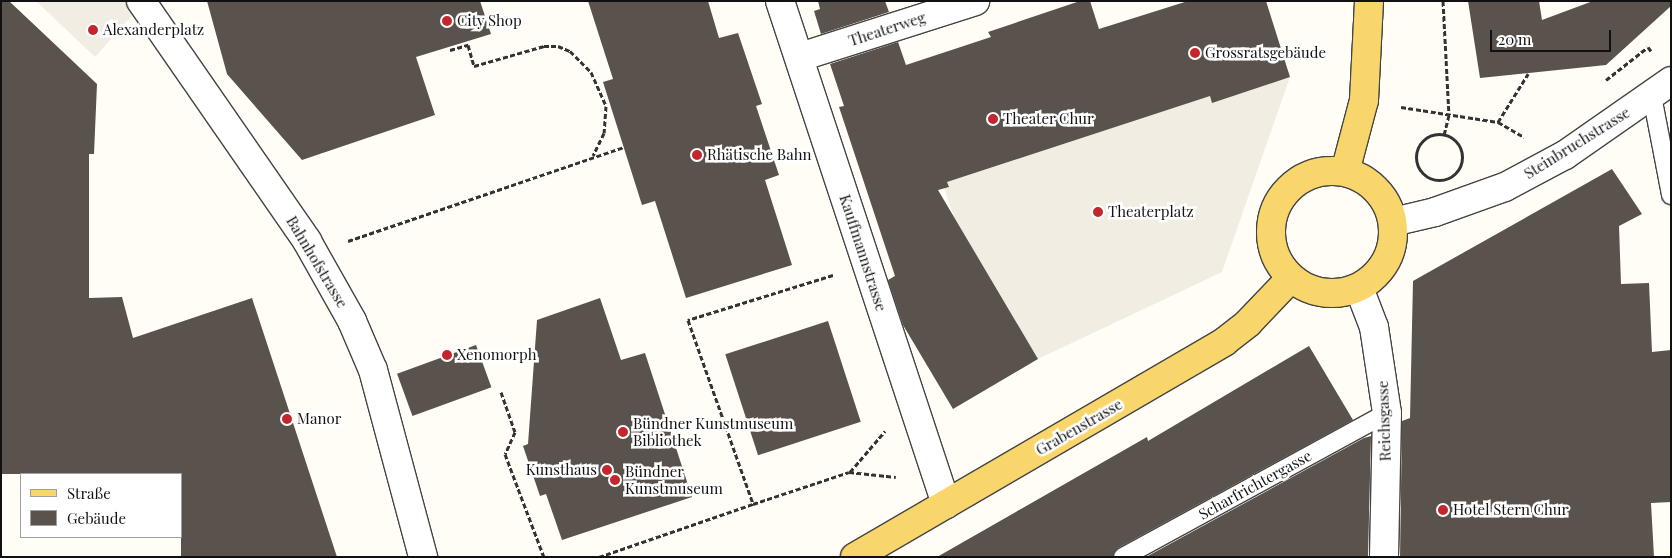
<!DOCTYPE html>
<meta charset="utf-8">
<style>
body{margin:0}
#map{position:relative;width:1672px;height:558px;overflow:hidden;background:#fffdf5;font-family:"Playfair Display",serif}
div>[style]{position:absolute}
.plaza>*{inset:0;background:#f1ede2}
.building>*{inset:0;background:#5a524d;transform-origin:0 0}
.path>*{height:3px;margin-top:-1.5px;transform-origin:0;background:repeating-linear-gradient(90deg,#333 0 5px,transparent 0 7.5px)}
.path>.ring{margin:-1.5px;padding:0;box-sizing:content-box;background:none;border:3px solid #333;border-radius:50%}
.roads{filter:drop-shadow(1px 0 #444) drop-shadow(-1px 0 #444) drop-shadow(0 1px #444) drop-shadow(0 -1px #444)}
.lane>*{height:18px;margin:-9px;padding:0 9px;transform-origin:9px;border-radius:9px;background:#fff}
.street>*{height:28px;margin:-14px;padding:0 14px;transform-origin:14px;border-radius:14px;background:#fff}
.primary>*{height:28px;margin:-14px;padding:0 14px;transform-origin:14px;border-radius:14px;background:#f9d66b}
.primary>.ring{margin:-14px;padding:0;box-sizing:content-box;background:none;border:28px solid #f9d66b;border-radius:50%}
.dots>*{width:14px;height:14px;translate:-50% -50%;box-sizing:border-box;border:2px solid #fff;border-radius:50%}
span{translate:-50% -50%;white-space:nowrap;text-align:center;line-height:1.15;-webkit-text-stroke:5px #fff;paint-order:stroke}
.poi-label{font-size:15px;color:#111}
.left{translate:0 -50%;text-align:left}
.right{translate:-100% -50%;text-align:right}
.street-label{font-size:15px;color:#111}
.frame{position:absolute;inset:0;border:2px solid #111;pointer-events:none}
.legend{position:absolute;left:20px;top:473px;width:162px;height:65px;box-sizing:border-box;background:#fff;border:1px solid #a0a0a0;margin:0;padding:6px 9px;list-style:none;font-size:15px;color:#111}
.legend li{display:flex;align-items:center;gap:10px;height:25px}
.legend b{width:25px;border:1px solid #a0a0a0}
.scale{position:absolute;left:1490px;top:30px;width:121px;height:22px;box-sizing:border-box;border:2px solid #111;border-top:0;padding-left:6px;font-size:15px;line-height:18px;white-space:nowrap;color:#111;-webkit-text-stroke:4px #fff;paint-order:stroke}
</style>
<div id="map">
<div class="plaza">
<div style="clip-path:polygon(36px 1px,145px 1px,95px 57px)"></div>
<div style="clip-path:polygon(1290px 77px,1222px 272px,1038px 359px,961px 237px,944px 188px,949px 187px,947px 182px,1210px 96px,1212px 102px)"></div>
</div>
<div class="building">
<div style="clip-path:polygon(1px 1px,9px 1px,97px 84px,94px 154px,89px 154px,89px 298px,122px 297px,133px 338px,252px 298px,337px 557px,181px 557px,181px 474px,1px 474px)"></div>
<div style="clip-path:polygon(207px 1px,480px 1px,491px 34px,416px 57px,435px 115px,302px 160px,227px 74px)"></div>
<div style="clip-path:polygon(588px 1px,708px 1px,719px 38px,738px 33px,762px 104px,756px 106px,779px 175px,765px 180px,792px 265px,686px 298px,655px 201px,642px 205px,603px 82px,613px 79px)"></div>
<div style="clip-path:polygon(818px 1px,885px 1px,889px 12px,821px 34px,814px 11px,820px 9px)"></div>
<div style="clip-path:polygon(1080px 1px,1090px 1px,1099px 29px,1188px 1px,1266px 1px,1290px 77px,1212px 103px,1210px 96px,947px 182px,949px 187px,938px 190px,1038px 359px,953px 409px,903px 325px,888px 280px,895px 276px,839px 107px,844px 106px,830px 64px,898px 42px,906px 65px,991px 37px,988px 32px)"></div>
<div style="clip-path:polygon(1468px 1px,1539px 1px,1542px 20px,1593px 1px,1671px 1px,1671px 6px,1606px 65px,1480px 78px)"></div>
<div style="clip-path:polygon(1612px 169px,1642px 214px,1619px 226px,1621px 284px,1649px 283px,1652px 352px,1671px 350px,1671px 502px,1651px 503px,1654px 557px,1400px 557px,1402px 421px,1410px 418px,1413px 281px)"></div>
<div style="clip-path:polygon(600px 298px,621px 360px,645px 353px,692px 497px,562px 540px,546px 494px,540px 496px,523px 446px,528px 444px,537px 320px)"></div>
<div style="left:828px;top:321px;width:106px;height:108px;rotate:72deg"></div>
<div style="left:476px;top:345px;width:45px;height:84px;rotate:70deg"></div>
<div style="clip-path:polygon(1309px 346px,1353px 420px,1118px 548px,1112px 557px,937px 557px,1147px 437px,1148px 441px)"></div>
<div style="clip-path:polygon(1371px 436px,1368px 557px,1146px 557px,1364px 438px)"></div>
</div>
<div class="path">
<div style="left:1443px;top:1px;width:114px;rotate:87deg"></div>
<div style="left:1449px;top:115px;width:21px;rotate:104deg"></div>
<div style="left:450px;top:50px;width:19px;rotate:-16deg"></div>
<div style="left:468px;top:45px;width:22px;rotate:74deg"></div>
<div style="left:474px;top:66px;width:73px;rotate:-15.9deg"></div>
<div style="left:544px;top:46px;width:14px"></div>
<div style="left:558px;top:46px;width:13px;rotate:23deg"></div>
<div style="left:570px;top:51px;width:30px;rotate:45deg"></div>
<div style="left:591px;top:72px;width:37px;rotate:66deg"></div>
<div style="left:606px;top:106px;width:27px;rotate:94deg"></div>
<div style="left:604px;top:133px;width:25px;rotate:116deg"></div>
<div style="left:1606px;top:80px;width:53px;rotate:-38.2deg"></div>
<div style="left:1648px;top:47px;width:5px;rotate:53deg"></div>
<div style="left:1401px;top:107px;width:98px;rotate:8.8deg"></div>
<div style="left:1498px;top:122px;width:57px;rotate:-58deg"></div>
<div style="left:1498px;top:122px;width:30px;rotate:30deg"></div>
<div class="ring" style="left:1416px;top:134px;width:43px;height:43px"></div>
<div style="left:348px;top:241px;width:292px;rotate:-18.8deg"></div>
<div style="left:833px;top:275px;width:152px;rotate:162.8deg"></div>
<div style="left:688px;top:320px;width:195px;rotate:70.5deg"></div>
<div style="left:753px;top:504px;width:101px;rotate:-18.4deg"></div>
<div style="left:849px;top:472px;width:47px;rotate:6.1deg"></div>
<div style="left:501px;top:392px;width:42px;rotate:70.7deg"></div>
<div style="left:515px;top:432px;width:24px;rotate:114deg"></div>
<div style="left:505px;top:454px;width:110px;rotate:69.3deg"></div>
<div style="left:850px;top:472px;width:54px;rotate:-49.5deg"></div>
<div style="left:599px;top:557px;width:163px;rotate:-19deg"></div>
</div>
<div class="roads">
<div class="lane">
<div style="left:1652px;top:96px;width:101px;rotate:79.1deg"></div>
<div style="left:1123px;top:557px;width:301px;rotate:-28.6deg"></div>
</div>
<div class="street">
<div style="left:141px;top:1px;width:292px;rotate:55.3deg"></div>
<div style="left:307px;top:241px;width:92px;rotate:60.6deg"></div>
<div style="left:352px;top:321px;width:53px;rotate:66.8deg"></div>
<div style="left:373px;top:370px;width:194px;rotate:75deg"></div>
<div style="left:780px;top:1px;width:530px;rotate:71.74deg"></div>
<div style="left:800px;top:57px;width:184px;rotate:-17.7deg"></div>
<div style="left:1393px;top:222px;width:43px;rotate:-13.4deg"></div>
<div style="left:1435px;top:212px;width:74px;rotate:-19.7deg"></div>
<div style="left:1505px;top:187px;width:68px;rotate:-28.1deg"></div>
<div style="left:1565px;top:155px;width:129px;rotate:-34.9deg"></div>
<div style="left:1359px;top:288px;width:42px;rotate:69deg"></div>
<div style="left:1374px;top:327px;width:87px;rotate:81.4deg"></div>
<div style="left:1387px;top:413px;width:144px;rotate:91.2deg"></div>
</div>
<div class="primary">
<div class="ring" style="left:1271px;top:171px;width:94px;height:94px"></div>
<div style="left:1345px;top:172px;width:74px;rotate:-75.2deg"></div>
<div style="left:1364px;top:100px;width:99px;rotate:-87.1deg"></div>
<div style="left:855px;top:557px;width:427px;rotate:-30.2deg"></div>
<div style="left:1224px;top:342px;width:31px;rotate:-38deg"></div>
<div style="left:1248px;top:323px;width:61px;rotate:-46.3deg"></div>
</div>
</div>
<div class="dots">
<div style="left:447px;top:21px;background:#c4262e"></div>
<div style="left:93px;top:30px;background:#c4262e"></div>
<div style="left:1195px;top:53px;background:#c4262e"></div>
<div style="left:993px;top:119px;background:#c4262e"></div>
<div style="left:697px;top:155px;background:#c4262e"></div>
<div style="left:1098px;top:212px;background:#c4262e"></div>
<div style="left:447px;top:355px;background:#c4262e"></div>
<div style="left:287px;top:419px;background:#c4262e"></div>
<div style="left:623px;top:432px;background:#c4262e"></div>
<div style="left:607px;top:470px;background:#c4262e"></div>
<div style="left:615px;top:480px;background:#c4262e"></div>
<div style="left:1443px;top:510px;background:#c4262e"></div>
</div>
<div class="poi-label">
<span class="left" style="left:457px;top:21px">City Shop</span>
<span class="left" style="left:103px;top:30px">Alexanderplatz</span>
<span class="left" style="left:1205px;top:53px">Grossratsgebäude</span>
<span class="left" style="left:1003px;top:119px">Theater Chur</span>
<span class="left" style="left:707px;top:155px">Rhätische Bahn</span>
<span class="left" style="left:1108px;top:212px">Theaterplatz</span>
<span class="left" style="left:457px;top:355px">Xenomorph</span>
<span class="left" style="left:297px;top:419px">Manor</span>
<span class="left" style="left:633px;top:432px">Bündner Kunstmuseum<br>Bibliothek</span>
<span class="right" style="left:597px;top:470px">Kunsthaus</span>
<span class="left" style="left:625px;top:480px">Bündner<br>Kunstmuseum</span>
<span class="left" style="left:1453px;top:510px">Hotel Stern Chur</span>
</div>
<div class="street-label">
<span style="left:887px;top:29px;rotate:-18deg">Theaterweg</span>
<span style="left:1577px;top:143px;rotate:-32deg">Steinbruchstrasse</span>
<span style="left:863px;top:253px;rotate:72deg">Kauffmannstrasse</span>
<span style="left:317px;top:262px;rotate:59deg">Bahnhofstrasse</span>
<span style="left:1384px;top:421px;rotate:-92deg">Reichsgasse</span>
<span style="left:1079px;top:427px;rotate:-30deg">Grabenstrasse</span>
<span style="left:1255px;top:485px;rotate:-29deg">Scharfrichtergasse</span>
</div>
<div class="frame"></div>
<ul class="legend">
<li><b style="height:6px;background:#f9d66b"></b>Straße</li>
<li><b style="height:14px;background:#5a524d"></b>Gebäude</li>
</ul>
<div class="scale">20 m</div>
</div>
